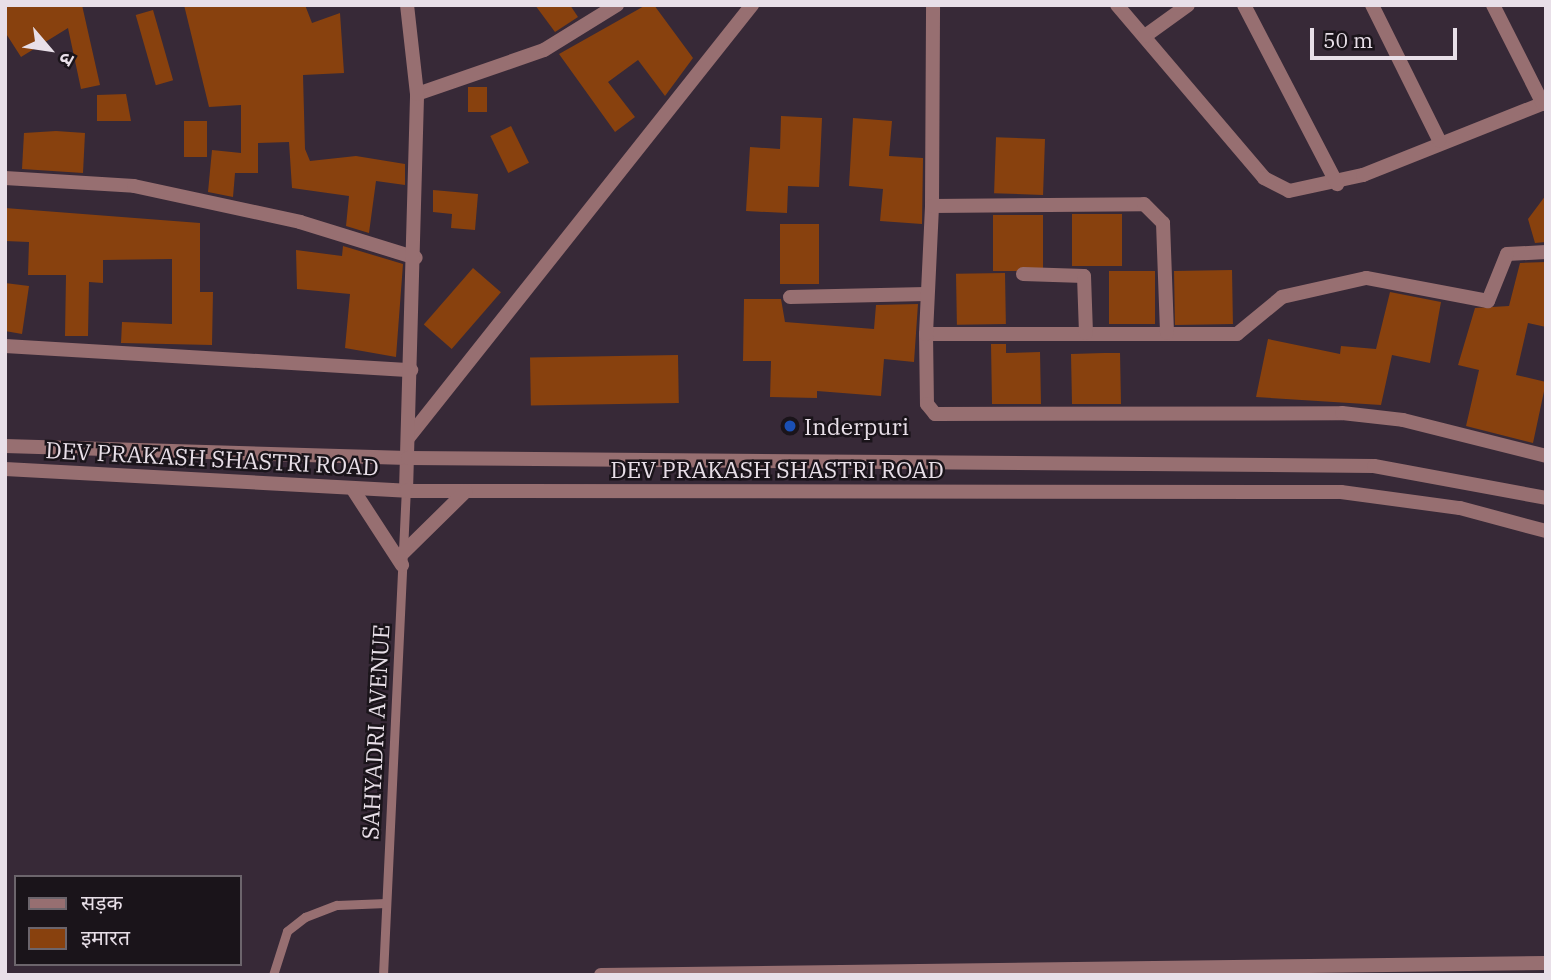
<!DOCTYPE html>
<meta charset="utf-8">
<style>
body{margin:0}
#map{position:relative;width:1551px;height:980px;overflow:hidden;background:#372937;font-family:"IBM Plex Serif","Noto Sans Devanagari",serif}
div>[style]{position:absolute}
.building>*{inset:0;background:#88410e;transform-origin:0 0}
.service>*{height:9px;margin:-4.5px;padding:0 4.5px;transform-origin:4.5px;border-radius:4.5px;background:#976f71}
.minor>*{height:14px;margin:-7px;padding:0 7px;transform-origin:7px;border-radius:7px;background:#976f71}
.tertiary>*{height:14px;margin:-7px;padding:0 7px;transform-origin:7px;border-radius:7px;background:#976f71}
.dots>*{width:19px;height:19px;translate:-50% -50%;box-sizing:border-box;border:4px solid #1a141a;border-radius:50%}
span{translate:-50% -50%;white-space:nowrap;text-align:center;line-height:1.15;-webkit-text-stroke:5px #1a141a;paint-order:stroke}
.poi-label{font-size:23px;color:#e8dfe8}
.left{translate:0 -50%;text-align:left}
.street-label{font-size:23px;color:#e8dfe8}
.frame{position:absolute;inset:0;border:7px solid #e8dfe8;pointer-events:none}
.legend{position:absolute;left:14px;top:875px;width:228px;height:91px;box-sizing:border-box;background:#1a141a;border:2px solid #6c656c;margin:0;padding:9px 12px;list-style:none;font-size:21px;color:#e8dfe8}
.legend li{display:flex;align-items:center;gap:14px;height:35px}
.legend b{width:35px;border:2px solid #6c656c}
.north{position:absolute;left:14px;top:14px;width:70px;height:70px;-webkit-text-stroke:5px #1a141a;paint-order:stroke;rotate:119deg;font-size:19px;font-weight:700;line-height:28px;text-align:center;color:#e8dfe8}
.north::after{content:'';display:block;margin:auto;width:24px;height:32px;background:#e8dfe8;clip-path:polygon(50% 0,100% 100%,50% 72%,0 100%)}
.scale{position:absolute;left:1310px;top:28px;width:147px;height:32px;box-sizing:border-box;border:4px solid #e8dfe8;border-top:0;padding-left:9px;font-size:21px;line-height:24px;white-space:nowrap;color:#e8dfe8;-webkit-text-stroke:5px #1a141a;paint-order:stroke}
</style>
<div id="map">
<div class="building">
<div style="clip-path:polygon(5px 5px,82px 5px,100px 85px,81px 89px,68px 28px,21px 57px,5px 32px)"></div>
<div style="clip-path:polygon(184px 5px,305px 5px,312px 23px,340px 13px,344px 73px,303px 75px,305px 149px,310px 161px,356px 156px,405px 164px,405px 185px,376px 181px,369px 233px,346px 226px,349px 196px,292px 188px,289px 142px,258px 143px,258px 173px,235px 173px,233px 197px,208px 192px,212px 150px,241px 153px,241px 105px,209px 107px)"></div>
<div style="clip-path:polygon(535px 5px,570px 5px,578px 17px,555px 32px)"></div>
<div style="clip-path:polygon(646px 5px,654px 5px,693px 58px,665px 96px,638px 60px,608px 82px,635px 117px,615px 132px,559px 54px)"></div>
<div style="left:153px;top:10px;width:73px;height:18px;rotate:74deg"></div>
<div style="left:468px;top:87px;width:19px;height:25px"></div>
<div style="clip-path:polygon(126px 94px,131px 121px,97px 121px,97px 95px)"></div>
<div style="clip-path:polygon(781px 116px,822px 118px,819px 187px,788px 186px,787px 213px,746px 211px,750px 147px,780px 149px)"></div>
<div style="clip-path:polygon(853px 118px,892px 121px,889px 156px,923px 158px,922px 224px,880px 221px,883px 189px,849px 186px)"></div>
<div style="left:184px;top:121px;width:23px;height:36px"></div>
<div style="left:511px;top:126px;width:41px;height:23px;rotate:64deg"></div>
<div style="clip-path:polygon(56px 131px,85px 133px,83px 173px,22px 169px,24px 133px)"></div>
<div style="left:1045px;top:139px;width:56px;height:49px;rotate:92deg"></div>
<div style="clip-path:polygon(433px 190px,478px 194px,475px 230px,451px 228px,452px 214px,433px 212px)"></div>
<div style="clip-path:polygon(1546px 195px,1546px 242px,1535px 243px,1528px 219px)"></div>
<div style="clip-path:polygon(5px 208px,200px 223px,200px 292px,213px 292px,212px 345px,121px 343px,122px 322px,172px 324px,172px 259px,103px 260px,103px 283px,89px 282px,88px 336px,65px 336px,66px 275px,28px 275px,29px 242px,5px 241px)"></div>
<div style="left:1072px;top:214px;width:50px;height:52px"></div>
<div style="left:993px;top:215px;width:50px;height:56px"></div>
<div style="left:780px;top:224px;width:39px;height:60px"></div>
<div style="clip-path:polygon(343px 246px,403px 264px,396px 357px,345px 348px,350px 294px,297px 289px,296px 250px,342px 256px)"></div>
<div style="clip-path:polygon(1546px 262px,1546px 327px,1528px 323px,1516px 375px,1546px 382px,1533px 443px,1466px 426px,1479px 370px,1458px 365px,1475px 308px,1509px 306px,1520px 263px)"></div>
<div style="left:473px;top:268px;width:37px;height:75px;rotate:41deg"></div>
<div style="left:1232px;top:270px;width:54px;height:58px;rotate:89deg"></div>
<div style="left:1109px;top:271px;width:46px;height:53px"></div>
<div style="left:1005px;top:273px;width:51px;height:49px;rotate:89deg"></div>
<div style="clip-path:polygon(5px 283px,29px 286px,22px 334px,5px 331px)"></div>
<div style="clip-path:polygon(1390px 292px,1441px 302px,1430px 363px,1392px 355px,1381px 405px,1256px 397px,1268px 339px,1340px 354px,1341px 346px,1376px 349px)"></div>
<div style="clip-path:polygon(744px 299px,781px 299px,785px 322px,874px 329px,876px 305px,918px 304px,914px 362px,884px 359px,881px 396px,817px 391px,817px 398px,770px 397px,771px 361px,743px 361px)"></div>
<div style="clip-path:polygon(991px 344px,1006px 344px,1006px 353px,1040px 352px,1041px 404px,992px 404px)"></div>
<div style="clip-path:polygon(1104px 353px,1120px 353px,1121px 404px,1072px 404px,1071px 354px)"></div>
<div style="left:678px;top:355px;width:48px;height:148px;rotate:89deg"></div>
</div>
<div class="service">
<div style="left:273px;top:975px;width:46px;rotate:-72.3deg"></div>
<div style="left:287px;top:931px;width:23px;rotate:-38deg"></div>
<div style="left:305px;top:917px;width:34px;rotate:-21deg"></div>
<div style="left:337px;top:905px;width:49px;rotate:-2.3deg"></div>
<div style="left:383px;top:975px;width:485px;rotate:-87.3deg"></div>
</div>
<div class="minor">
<div style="left:1117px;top:5px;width:227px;rotate:49.6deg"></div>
<div style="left:1264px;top:178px;width:28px;rotate:27deg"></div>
<div style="left:1289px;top:191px;width:76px;rotate:-12.2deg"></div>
<div style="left:1363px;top:175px;width:197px;rotate:-21.7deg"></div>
<div style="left:1244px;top:5px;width:202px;rotate:62.5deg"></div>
<div style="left:1372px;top:5px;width:151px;rotate:63.6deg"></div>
<div style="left:1493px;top:5px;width:111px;rotate:63.2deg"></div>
<div style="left:1145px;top:36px;width:53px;rotate:-35.8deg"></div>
<div style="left:417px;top:94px;width:134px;rotate:-19.1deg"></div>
<div style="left:544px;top:50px;width:86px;rotate:-31.7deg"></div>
<div style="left:5px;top:178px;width:129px;rotate:3.5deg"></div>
<div style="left:134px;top:186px;width:170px;rotate:12.2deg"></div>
<div style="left:300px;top:222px;width:121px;rotate:17.2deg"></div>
<div style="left:932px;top:206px;width:201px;rotate:-89.7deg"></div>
<div style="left:1546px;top:252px;width:39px;rotate:177deg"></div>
<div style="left:1507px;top:254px;width:51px;rotate:112deg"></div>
<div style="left:1488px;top:301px;width:124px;rotate:-169.3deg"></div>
<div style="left:1366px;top:278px;width:86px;rotate:167.3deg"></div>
<div style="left:1282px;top:297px;width:58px;rotate:140.6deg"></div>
<div style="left:1237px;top:334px;width:311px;rotate:180deg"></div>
<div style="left:926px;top:334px;width:70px;rotate:89.2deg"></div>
<div style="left:927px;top:404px;width:13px;rotate:51deg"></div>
<div style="left:935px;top:414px;width:407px;rotate:-0.1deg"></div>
<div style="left:1342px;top:413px;width:61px;rotate:6.5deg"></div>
<div style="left:1403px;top:420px;width:147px;rotate:14.1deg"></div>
<div style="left:1023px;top:274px;width:61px;rotate:1.9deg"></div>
<div style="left:1084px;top:276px;width:57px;rotate:88deg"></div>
<div style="left:790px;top:297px;width:136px;rotate:-1.3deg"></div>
<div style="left:926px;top:334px;width:128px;rotate:-87.3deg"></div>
<div style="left:932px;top:206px;width:212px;rotate:-0.5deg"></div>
<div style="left:1144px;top:204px;width:27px;rotate:45deg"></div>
<div style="left:1163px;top:223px;width:110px;rotate:87.9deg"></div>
<div style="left:5px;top:346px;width:407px;rotate:3.4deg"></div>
<div style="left:409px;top:437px;width:552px;rotate:-51.55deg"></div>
<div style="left:406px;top:491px;width:397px;rotate:-88.4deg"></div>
<div style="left:417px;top:94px;width:90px;rotate:-96.4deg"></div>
<div style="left:601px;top:975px;width:945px;rotate:-0.73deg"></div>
</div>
<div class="tertiary">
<div style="left:5px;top:446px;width:403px;rotate:1.7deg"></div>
<div style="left:408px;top:458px;width:966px;rotate:0.47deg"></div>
<div style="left:1374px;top:466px;width:175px;rotate:10.5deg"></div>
<div style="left:5px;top:469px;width:402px;rotate:3.1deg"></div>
<div style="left:406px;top:491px;width:935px;rotate:0.06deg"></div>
<div style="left:1341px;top:492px;width:120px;rotate:7.7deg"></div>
<div style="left:1460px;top:508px;width:89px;rotate:15deg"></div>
<div style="left:352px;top:488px;width:92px;rotate:57deg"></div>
<div style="left:403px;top:553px;width:88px;rotate:-44.5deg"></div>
</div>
<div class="dots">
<div style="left:790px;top:426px;background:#1a4fb4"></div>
</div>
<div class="poi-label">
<span class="left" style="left:804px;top:426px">Inderpuri</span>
</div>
<div class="street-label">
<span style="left:212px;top:458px;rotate:3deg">DEV PRAKASH SHASTRI ROAD</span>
<span style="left:777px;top:469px">DEV PRAKASH SHASTRI ROAD</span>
<span style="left:375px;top:732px;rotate:-87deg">SAHYADRI AVENUE</span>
</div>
<div class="frame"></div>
<ul class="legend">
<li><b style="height:9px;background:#976f71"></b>सड़क</li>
<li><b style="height:19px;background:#88410e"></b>इमारत</li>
</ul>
<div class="north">उ</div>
<div class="scale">50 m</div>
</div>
